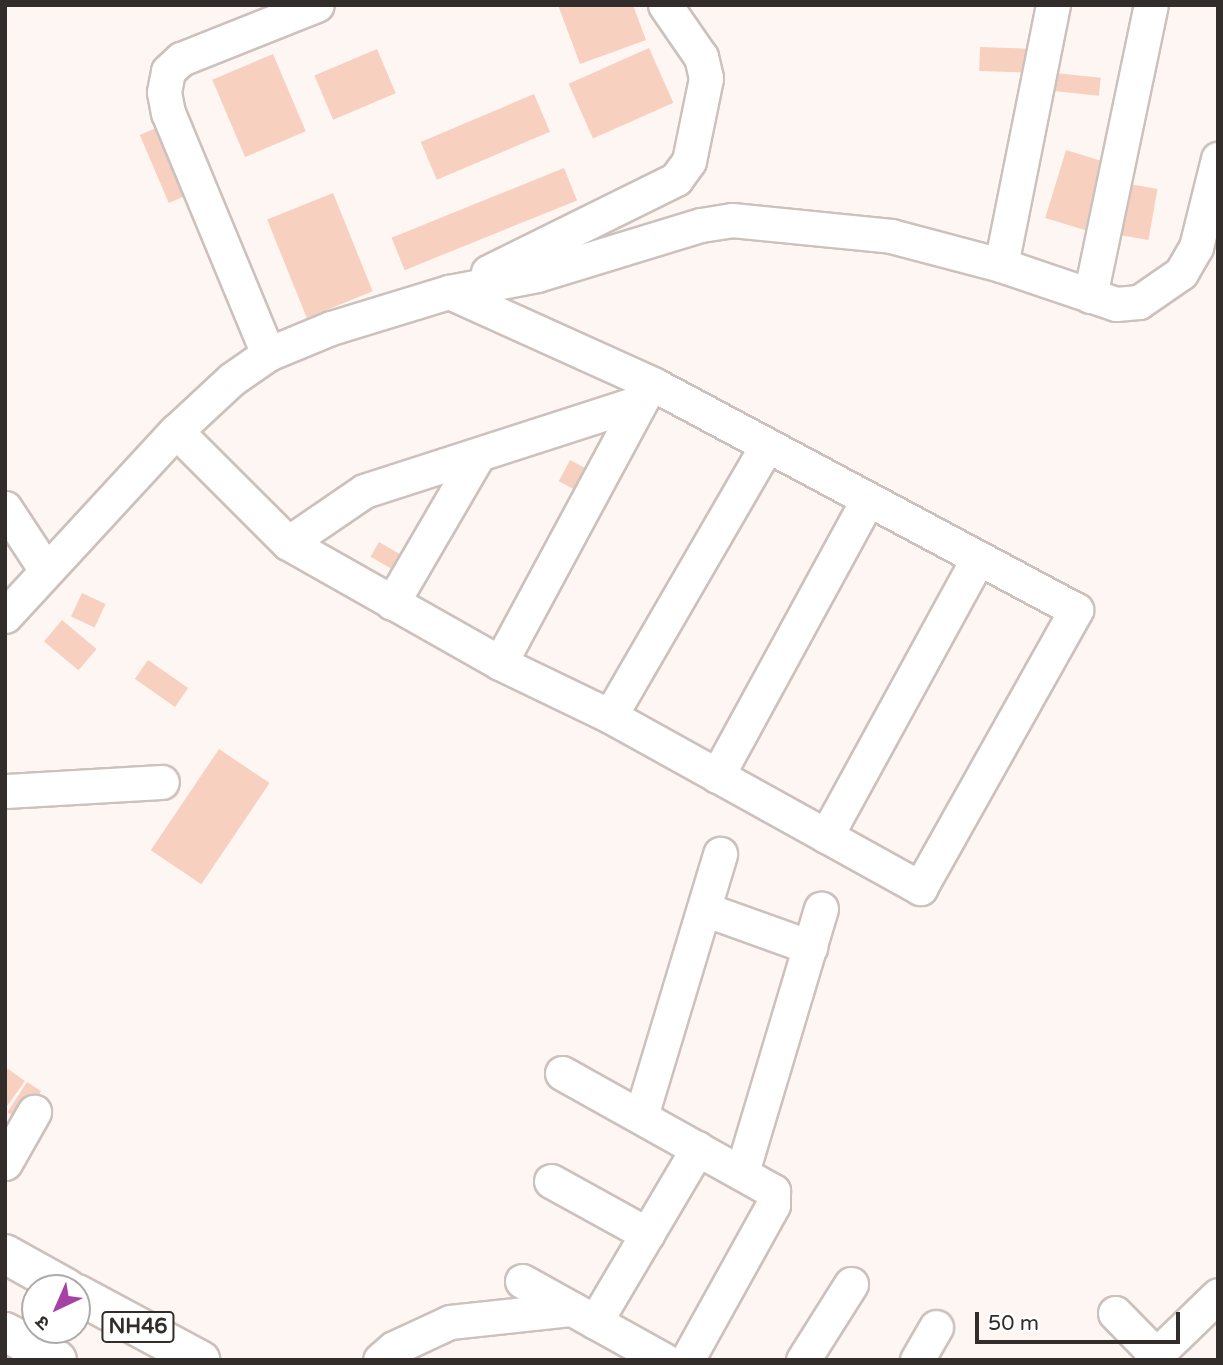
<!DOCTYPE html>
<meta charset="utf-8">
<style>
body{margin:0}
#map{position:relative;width:1223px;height:1365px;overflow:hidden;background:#fdf6f3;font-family:"Varela Round","Noto Sans Devanagari",sans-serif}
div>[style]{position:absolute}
.building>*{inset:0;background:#f8d0c0;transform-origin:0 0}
.roads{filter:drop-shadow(2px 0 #ccc1bc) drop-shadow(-2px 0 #ccc1bc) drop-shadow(0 2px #ccc1bc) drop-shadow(0 -2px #ccc1bc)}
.minor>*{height:33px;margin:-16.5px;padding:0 16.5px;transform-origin:16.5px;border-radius:16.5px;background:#fff}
.highway>*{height:38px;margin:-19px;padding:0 19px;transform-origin:19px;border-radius:19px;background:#fff}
span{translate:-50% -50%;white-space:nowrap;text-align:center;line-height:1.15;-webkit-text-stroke:5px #fff;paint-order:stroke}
.shield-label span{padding:2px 5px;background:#fff;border:2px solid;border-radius:5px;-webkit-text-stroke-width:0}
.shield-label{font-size:21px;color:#322d2b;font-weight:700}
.frame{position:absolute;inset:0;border:7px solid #322d2b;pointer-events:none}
.north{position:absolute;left:21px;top:1274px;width:70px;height:70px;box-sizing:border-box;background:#fff;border:2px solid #adabaa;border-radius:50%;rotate:224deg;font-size:19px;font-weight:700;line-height:28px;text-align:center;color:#322d2b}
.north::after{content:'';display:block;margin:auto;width:24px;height:32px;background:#a641a7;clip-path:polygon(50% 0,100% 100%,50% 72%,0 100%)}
.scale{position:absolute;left:975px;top:1312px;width:205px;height:32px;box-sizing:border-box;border:4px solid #322d2b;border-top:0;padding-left:9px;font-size:21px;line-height:24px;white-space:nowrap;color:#322d2b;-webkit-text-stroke:5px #fff;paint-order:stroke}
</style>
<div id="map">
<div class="building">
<div style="clip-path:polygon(558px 5px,633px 5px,646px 40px,580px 64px)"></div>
<div style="left:980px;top:47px;width:48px;height:24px;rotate:2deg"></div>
<div style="left:649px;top:48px;width:60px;height:88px;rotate:66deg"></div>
<div style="left:377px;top:49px;width:48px;height:68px;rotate:67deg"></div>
<div style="left:273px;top:54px;width:84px;height:66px;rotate:67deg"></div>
<div style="left:1055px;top:73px;width:46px;height:18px;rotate:6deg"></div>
<div style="left:534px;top:94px;width:41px;height:123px;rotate:67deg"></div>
<div style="left:161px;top:126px;width:74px;height:23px;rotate:67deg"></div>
<div style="left:1066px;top:150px;width:45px;height:71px;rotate:17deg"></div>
<div style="left:564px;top:168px;width:35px;height:186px;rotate:68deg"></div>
<div style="left:1124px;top:183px;width:34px;height:52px;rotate:10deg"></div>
<div style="left:333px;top:193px;width:106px;height:71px;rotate:68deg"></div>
<div style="left:570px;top:460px;width:27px;height:24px;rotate:28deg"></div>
<div style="left:379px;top:542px;width:34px;height:17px;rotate:30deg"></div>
<div style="left:82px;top:593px;width:26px;height:26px;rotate:25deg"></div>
<div style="left:62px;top:620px;width:45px;height:28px;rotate:40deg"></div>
<div style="left:148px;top:660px;width:49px;height:23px;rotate:35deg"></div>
<div style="left:219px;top:749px;width:61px;height:122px;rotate:34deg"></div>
<div style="clip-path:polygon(8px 1069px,25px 1081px,5px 1109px,5px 1074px)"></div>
<div style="left:27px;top:1082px;width:17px;height:36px;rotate:33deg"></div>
</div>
<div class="roads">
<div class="minor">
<div style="left:1001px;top:265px;width:265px;rotate:-78.7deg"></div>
<div style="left:488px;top:272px;width:210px;rotate:-26.3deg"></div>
<div style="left:676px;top:179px;width:22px;rotate:-54deg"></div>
<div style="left:689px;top:161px;width:85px;rotate:-78.4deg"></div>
<div style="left:706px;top:78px;width:22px;rotate:-103deg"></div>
<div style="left:701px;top:57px;width:63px;rotate:-124.7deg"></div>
<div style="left:1090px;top:296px;width:297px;rotate:-78.2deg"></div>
<div style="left:268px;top:354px;width:261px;rotate:-112.5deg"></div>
<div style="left:168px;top:113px;width:21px;rotate:-101deg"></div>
<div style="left:164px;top:92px;width:21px;rotate:-79deg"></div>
<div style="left:168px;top:71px;width:18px;rotate:-43deg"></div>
<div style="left:181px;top:59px;width:146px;rotate:-21.7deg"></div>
<div style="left:176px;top:431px;width:158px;rotate:45deg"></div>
<div style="left:288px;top:543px;width:244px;rotate:29.5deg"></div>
<div style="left:500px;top:663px;width:122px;rotate:25.7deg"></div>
<div style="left:610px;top:716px;width:355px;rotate:29deg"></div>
<div style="left:920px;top:888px;width:319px;rotate:-60.7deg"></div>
<div style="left:1076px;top:610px;width:480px;rotate:-151.9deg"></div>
<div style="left:653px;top:384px;width:224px;rotate:-155.7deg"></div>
<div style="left:5px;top:508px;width:73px;rotate:56.7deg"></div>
<div style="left:288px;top:543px;width:92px;rotate:-34.4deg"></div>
<div style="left:364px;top:491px;width:289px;rotate:-17.9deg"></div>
<div style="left:392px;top:603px;width:169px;rotate:-59.8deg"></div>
<div style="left:5px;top:616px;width:252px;rotate:-47.3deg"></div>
<div style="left:176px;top:431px;width:76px;rotate:-42.9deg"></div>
<div style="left:232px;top:379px;width:44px;rotate:-34.8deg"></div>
<div style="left:268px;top:354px;width:68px;rotate:-22.4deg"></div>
<div style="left:331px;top:328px;width:123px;rotate:-17deg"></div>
<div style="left:449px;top:292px;width:90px;rotate:-10.9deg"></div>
<div style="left:537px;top:275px;width:171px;rotate:-17deg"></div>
<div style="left:701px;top:225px;width:31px;rotate:-9deg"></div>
<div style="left:732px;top:220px;width:160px;rotate:5.7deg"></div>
<div style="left:891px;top:236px;width:114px;rotate:14.8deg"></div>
<div style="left:1001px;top:265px;width:121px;rotate:18.7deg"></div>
<div style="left:1116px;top:304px;width:23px;rotate:-5deg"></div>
<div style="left:1139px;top:302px;width:51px;rotate:-34.6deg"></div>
<div style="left:1181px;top:273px;width:30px;rotate:-60deg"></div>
<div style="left:1196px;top:247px;width:91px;rotate:-76deg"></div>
<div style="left:500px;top:663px;width:306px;rotate:-61.7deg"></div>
<div style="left:610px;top:716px;width:313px;rotate:-59.9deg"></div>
<div style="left:717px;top:776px;width:315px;rotate:-61.4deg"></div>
<div style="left:5px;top:791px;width:157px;rotate:-3.3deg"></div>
<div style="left:826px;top:836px;width:317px;rotate:-61.3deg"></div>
<div style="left:704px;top:909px;width:113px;rotate:19.7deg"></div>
<div style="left:562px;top:1073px;width:242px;rotate:29.2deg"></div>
<div style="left:773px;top:1191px;width:14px;rotate:90deg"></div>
<div style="left:773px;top:1205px;width:177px;rotate:119deg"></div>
<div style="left:641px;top:1116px;width:274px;rotate:-73.2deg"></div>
<div style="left:5px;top:1163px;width:59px;rotate:-60.4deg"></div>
<div style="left:742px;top:1172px;width:275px;rotate:-73.3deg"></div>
<div style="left:551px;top:1181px;width:110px;rotate:28.9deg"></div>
<div style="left:522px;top:1281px;width:162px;rotate:29.1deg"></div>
<div style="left:1115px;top:1313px;width:66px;rotate:45.6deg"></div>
<div style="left:595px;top:1322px;width:202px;rotate:-59.4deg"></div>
<div style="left:380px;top:1360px;width:18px;rotate:-41deg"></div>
<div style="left:394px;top:1348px;width:62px;rotate:-24.9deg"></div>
<div style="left:450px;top:1322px;width:123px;rotate:-6.1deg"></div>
<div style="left:803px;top:1360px;width:90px;rotate:-57.7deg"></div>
<div style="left:917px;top:1360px;width:38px;rotate:-60deg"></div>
<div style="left:1151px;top:1360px;width:93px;rotate:-44.1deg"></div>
</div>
<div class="highway">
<div style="left:5px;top:1254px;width:70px;rotate:29.1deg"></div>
<div style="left:77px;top:1294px;width:140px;rotate:28.2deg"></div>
<div style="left:5px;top:1332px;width:59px;rotate:28.3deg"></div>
</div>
</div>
<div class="shield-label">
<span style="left:138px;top:1327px">NH46</span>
</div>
<div class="frame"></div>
<div class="north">उ</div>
<div class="scale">50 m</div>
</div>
